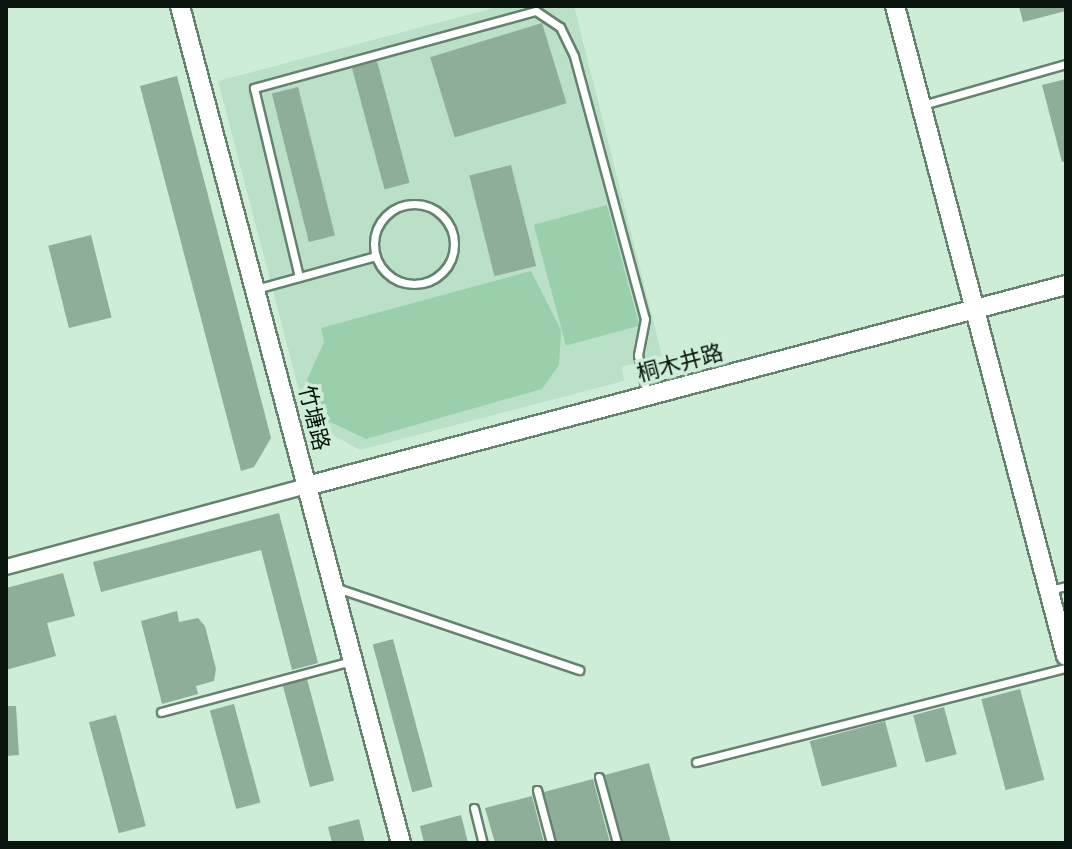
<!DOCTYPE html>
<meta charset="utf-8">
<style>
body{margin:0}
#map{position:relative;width:1072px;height:849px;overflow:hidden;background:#cdedd7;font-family:Jost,"Noto Sans SC",sans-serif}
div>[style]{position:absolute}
.built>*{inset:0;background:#bae1c7}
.green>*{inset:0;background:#99d0ab;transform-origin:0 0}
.building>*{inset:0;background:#8fae99;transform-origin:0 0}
.roads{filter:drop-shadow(2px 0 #65826e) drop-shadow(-2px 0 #65826e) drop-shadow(0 2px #65826e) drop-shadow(0 -2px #65826e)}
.service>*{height:7px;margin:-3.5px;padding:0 3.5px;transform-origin:3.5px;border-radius:3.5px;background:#fff}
.service>.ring{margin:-3.5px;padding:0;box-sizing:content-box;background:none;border:7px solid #fff;border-radius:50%}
.minor>*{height:14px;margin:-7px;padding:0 7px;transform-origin:7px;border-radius:7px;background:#fff}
.tertiary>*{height:18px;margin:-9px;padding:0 9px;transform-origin:9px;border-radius:9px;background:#fff}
span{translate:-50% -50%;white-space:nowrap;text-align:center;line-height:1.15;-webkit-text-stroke:7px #cdedd7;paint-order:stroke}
.street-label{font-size:22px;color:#08140c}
.frame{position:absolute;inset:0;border:8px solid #08140c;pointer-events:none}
</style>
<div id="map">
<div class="built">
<div style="clip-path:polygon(501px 6px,574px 6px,662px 356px,622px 367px,624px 381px,360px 450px,307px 421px,218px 81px)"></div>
</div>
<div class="green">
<div style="left:607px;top:205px;width:125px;height:76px;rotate:75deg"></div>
<div style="clip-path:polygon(531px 271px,561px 330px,559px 365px,542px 389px,366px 439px,320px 417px,307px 380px,324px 342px,321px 328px)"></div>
</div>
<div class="building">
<div style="clip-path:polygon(1019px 6px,1066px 6px,1066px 11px,1023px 22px)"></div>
<div style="left:542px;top:23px;width:84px;height:117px;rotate:73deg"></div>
<div style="left:377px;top:61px;width:126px;height:26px;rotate:75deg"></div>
<div style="clip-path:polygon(177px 76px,271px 438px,254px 467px,241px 471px,140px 86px)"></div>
<div style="clip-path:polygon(1066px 79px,1066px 161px,1062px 162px,1042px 85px)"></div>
<div style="left:298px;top:87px;width:153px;height:27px;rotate:76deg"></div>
<div style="left:511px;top:165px;width:104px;height:43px;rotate:76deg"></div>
<div style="left:91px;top:235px;width:85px;height:44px;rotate:76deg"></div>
<div style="clip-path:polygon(279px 513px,318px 663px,292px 670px,261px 550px,101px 592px,93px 562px)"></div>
<div style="clip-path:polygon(63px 573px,75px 616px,47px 623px,56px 656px,6px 670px,6px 588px)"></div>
<div style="clip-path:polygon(177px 611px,179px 622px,198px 618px,205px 626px,216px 669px,214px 681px,196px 686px,198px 694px,162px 704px,141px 621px)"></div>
<div style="left:393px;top:639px;width:153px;height:21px;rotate:75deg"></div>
<div style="left:307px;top:679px;width:105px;height:25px;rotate:75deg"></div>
<div style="left:1020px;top:689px;width:94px;height:40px;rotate:75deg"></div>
<div style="left:234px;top:704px;width:102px;height:25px;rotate:75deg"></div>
<div style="clip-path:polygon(6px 706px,16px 706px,19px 755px,6px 756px)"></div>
<div style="left:944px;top:707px;width:49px;height:32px;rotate:75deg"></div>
<div style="left:116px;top:715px;width:115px;height:28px;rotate:75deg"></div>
<div style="left:885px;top:721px;width:47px;height:78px;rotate:75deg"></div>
<div style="clip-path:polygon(649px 763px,671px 843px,623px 843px,605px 775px)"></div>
<div style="clip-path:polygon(593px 779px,610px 843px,557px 843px,544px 792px)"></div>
<div style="clip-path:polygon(532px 796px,544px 843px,495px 843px,485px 808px)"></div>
<div style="clip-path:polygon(461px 815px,468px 843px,424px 843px,420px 826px)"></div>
<div style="clip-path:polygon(359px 819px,365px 843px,332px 843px,328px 827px)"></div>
</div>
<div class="roads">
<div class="service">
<div style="left:923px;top:105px;width:149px;rotate:-16deg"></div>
<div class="ring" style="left:374px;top:204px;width:73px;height:73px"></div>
<div style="left:299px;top:277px;width:194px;rotate:-103.4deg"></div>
<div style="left:254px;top:88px;width:292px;rotate:-15.3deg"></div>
<div style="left:536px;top:11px;width:29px;rotate:34deg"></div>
<div style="left:560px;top:27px;width:32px;rotate:64deg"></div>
<div style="left:574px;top:56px;width:272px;rotate:74.9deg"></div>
<div style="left:645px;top:319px;width:37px;rotate:101deg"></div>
<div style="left:638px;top:355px;width:40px;rotate:77deg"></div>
<div style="left:256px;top:289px;width:124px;rotate:-15.4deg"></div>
<div style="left:334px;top:587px;width:259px;rotate:18.7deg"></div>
<div style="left:1049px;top:590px;width:17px;rotate:-13deg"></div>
<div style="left:161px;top:712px;width:197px;rotate:-15deg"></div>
<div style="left:696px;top:762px;width:382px;rotate:-14.3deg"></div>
<div style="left:599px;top:777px;width:68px;rotate:74.7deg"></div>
<div style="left:537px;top:790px;width:55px;rotate:75.2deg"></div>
<div style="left:474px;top:808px;width:36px;rotate:76deg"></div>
</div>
<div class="minor">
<div style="left:6px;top:567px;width:312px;rotate:-15.1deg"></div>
</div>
<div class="tertiary">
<div style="left:180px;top:6px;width:866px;rotate:75.21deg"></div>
<div style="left:895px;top:6px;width:672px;rotate:75.26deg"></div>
<div style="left:307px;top:486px;width:785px;rotate:-14.83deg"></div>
</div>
</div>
<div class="street-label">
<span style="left:680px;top:363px;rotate:-15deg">桐木井路</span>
<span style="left:314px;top:418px;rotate:76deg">竹塘路</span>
</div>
<div class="frame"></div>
</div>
